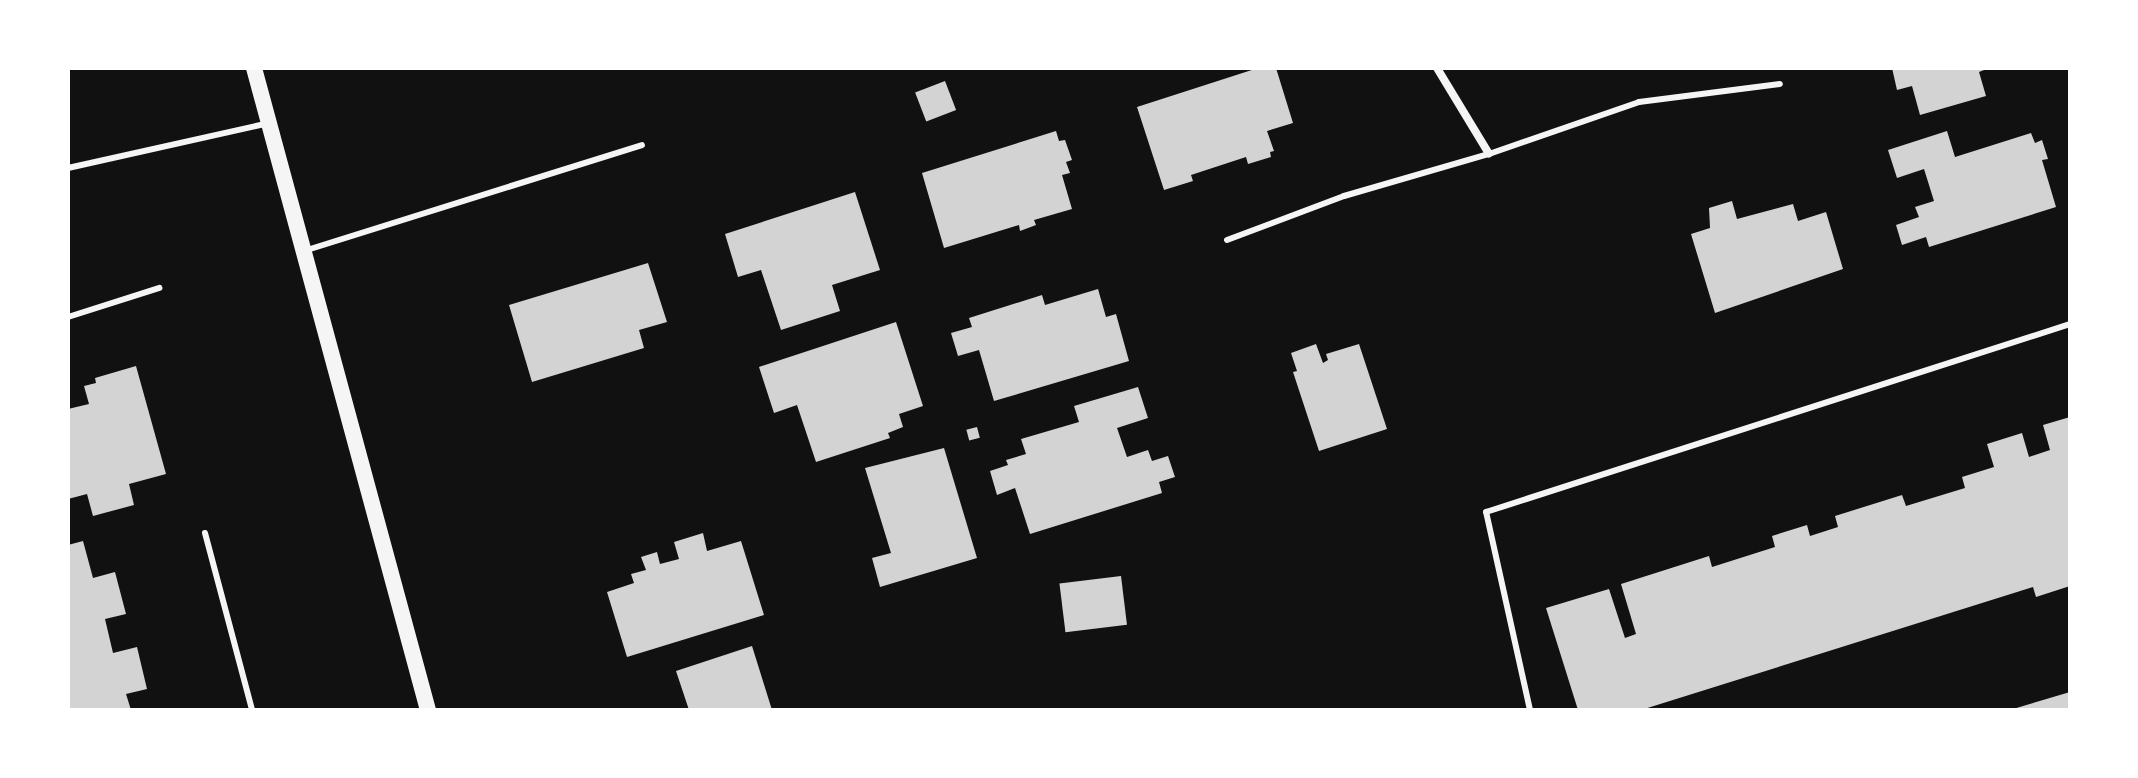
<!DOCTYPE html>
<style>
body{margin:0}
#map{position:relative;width:2138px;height:778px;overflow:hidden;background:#111;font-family:Roboto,sans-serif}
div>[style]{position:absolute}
.building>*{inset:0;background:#d3d3d3;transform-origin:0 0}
.service>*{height:6px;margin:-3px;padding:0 3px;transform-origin:3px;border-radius:3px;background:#f5f5f5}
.minor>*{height:8px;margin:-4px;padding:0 4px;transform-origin:4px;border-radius:4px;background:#f5f5f5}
.secondary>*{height:16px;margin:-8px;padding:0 8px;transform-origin:8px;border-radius:8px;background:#f5f5f5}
span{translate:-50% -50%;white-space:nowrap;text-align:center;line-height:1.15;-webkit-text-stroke:8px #fff;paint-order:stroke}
.frame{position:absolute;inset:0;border:70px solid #fff;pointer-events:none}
</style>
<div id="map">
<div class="building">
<div style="clip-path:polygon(1258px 68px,1276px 68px,1293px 123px,1267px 131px,1274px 151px,1270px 152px,1271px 157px,1248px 164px,1246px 157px,1191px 175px,1193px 181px,1164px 190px,1137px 107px)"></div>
<div style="clip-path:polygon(1892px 68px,1989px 68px,1979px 72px,1986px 96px,1920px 115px,1912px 86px,1897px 90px)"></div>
<div style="left:945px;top:81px;width:31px;height:32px;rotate:69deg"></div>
<div style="clip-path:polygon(1056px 131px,1059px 141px,1065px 140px,1072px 160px,1066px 162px,1070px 173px,1062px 175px,1072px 209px,1034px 220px,1036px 225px,1020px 231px,1019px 225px,944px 248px,922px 173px)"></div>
<div style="clip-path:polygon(1947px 131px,1955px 157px,2031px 133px,2035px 143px,2042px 140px,2048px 159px,2042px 160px,2056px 207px,1929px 247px,1926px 237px,1902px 245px,1896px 225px,1919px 217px,1915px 207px,1934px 201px,1924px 169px,1897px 178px,1888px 150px)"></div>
<div style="clip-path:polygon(855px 192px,880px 270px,832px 285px,840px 311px,781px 330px,761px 270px,738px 277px,725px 234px)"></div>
<div style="clip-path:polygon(1732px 201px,1737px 219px,1793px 204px,1798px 221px,1826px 212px,1843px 269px,1715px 313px,1691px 234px,1710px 228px,1709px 208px)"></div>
<div style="clip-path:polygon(648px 263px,667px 322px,639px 330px,644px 348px,532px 382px,509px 305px)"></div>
<div style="clip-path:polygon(1098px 289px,1106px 317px,1116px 314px,1129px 361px,994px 401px,979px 350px,958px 356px,951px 333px,972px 327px,969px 318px,1042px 295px,1045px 305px)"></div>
<div style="clip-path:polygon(896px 322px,923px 406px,899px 414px,903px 427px,888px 433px,890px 438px,816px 462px,797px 405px,774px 413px,759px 367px)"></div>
<div style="clip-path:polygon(1316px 344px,1323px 363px,1328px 360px,1326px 354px,1359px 344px,1387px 429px,1319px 451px,1293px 372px,1297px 371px,1291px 353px)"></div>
<div style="clip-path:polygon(136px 366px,166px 474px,129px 484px,134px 505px,93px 516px,87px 494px,68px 499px,68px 409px,89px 404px,84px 386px,96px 383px,95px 378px)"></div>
<div style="clip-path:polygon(1138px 387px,1148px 418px,1117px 428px,1127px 457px,1148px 450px,1152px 461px,1168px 456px,1175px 477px,1159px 482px,1162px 493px,1030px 534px,1015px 488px,997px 495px,990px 471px,1008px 465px,1006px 460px,1026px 454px,1021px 439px,1079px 422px,1074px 406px)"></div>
<div style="clip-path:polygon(2070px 417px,2070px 586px,2036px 597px,2033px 587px,1641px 710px,1578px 710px,1546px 608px,1609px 589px,1625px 638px,1636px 634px,1621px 584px,1709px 556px,1712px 567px,1775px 547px,1772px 536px,1807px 525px,1810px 536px,1838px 527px,1835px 516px,1902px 495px,1906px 506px,1965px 488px,1962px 477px,1994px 467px,1987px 444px,2022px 433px,2029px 457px,2050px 450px,2043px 425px)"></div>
<div style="left:977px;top:427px;width:11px;height:11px;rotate:75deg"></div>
<div style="clip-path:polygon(944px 448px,977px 558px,880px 587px,872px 558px,891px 553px,865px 468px)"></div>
<div style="clip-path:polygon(703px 533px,707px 551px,741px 541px,764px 615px,627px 657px,607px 592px,634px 583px,631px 574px,646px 570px,641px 557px,657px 552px,660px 564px,679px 559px,674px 542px)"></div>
<div style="clip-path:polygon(83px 541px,93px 578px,115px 572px,126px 614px,105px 619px,113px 653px,137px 647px,147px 689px,126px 694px,131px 710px,68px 710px,68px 545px)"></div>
<div style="left:1121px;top:576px;width:49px;height:62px;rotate:83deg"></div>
<div style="clip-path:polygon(752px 646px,772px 710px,689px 710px,676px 671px)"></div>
<div style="clip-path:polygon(2070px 692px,2070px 710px,2013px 710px,2013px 709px)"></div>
</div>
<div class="service">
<div style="left:68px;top:168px;width:206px;rotate:-12.6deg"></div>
<div style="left:1227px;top:240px;width:125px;rotate:-20.6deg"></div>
<div style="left:1344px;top:196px;width:151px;rotate:-16.2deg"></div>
<div style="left:1489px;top:154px;width:159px;rotate:-19.1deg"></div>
<div style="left:1639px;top:102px;width:142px;rotate:-7.3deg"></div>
<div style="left:307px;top:250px;width:351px;rotate:-17.4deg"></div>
<div style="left:68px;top:317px;width:96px;rotate:-17.7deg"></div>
<div style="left:205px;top:533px;width:183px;rotate:75.1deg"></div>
<div style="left:1530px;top:710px;width:203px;rotate:-102.5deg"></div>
<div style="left:1486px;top:512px;width:614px;rotate:-17.84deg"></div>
</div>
<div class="minor">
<div style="left:1437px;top:68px;width:100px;rotate:58.8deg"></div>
</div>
<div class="secondary">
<div style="left:254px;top:68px;width:665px;rotate:74.84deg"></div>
</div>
<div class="frame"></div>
</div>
